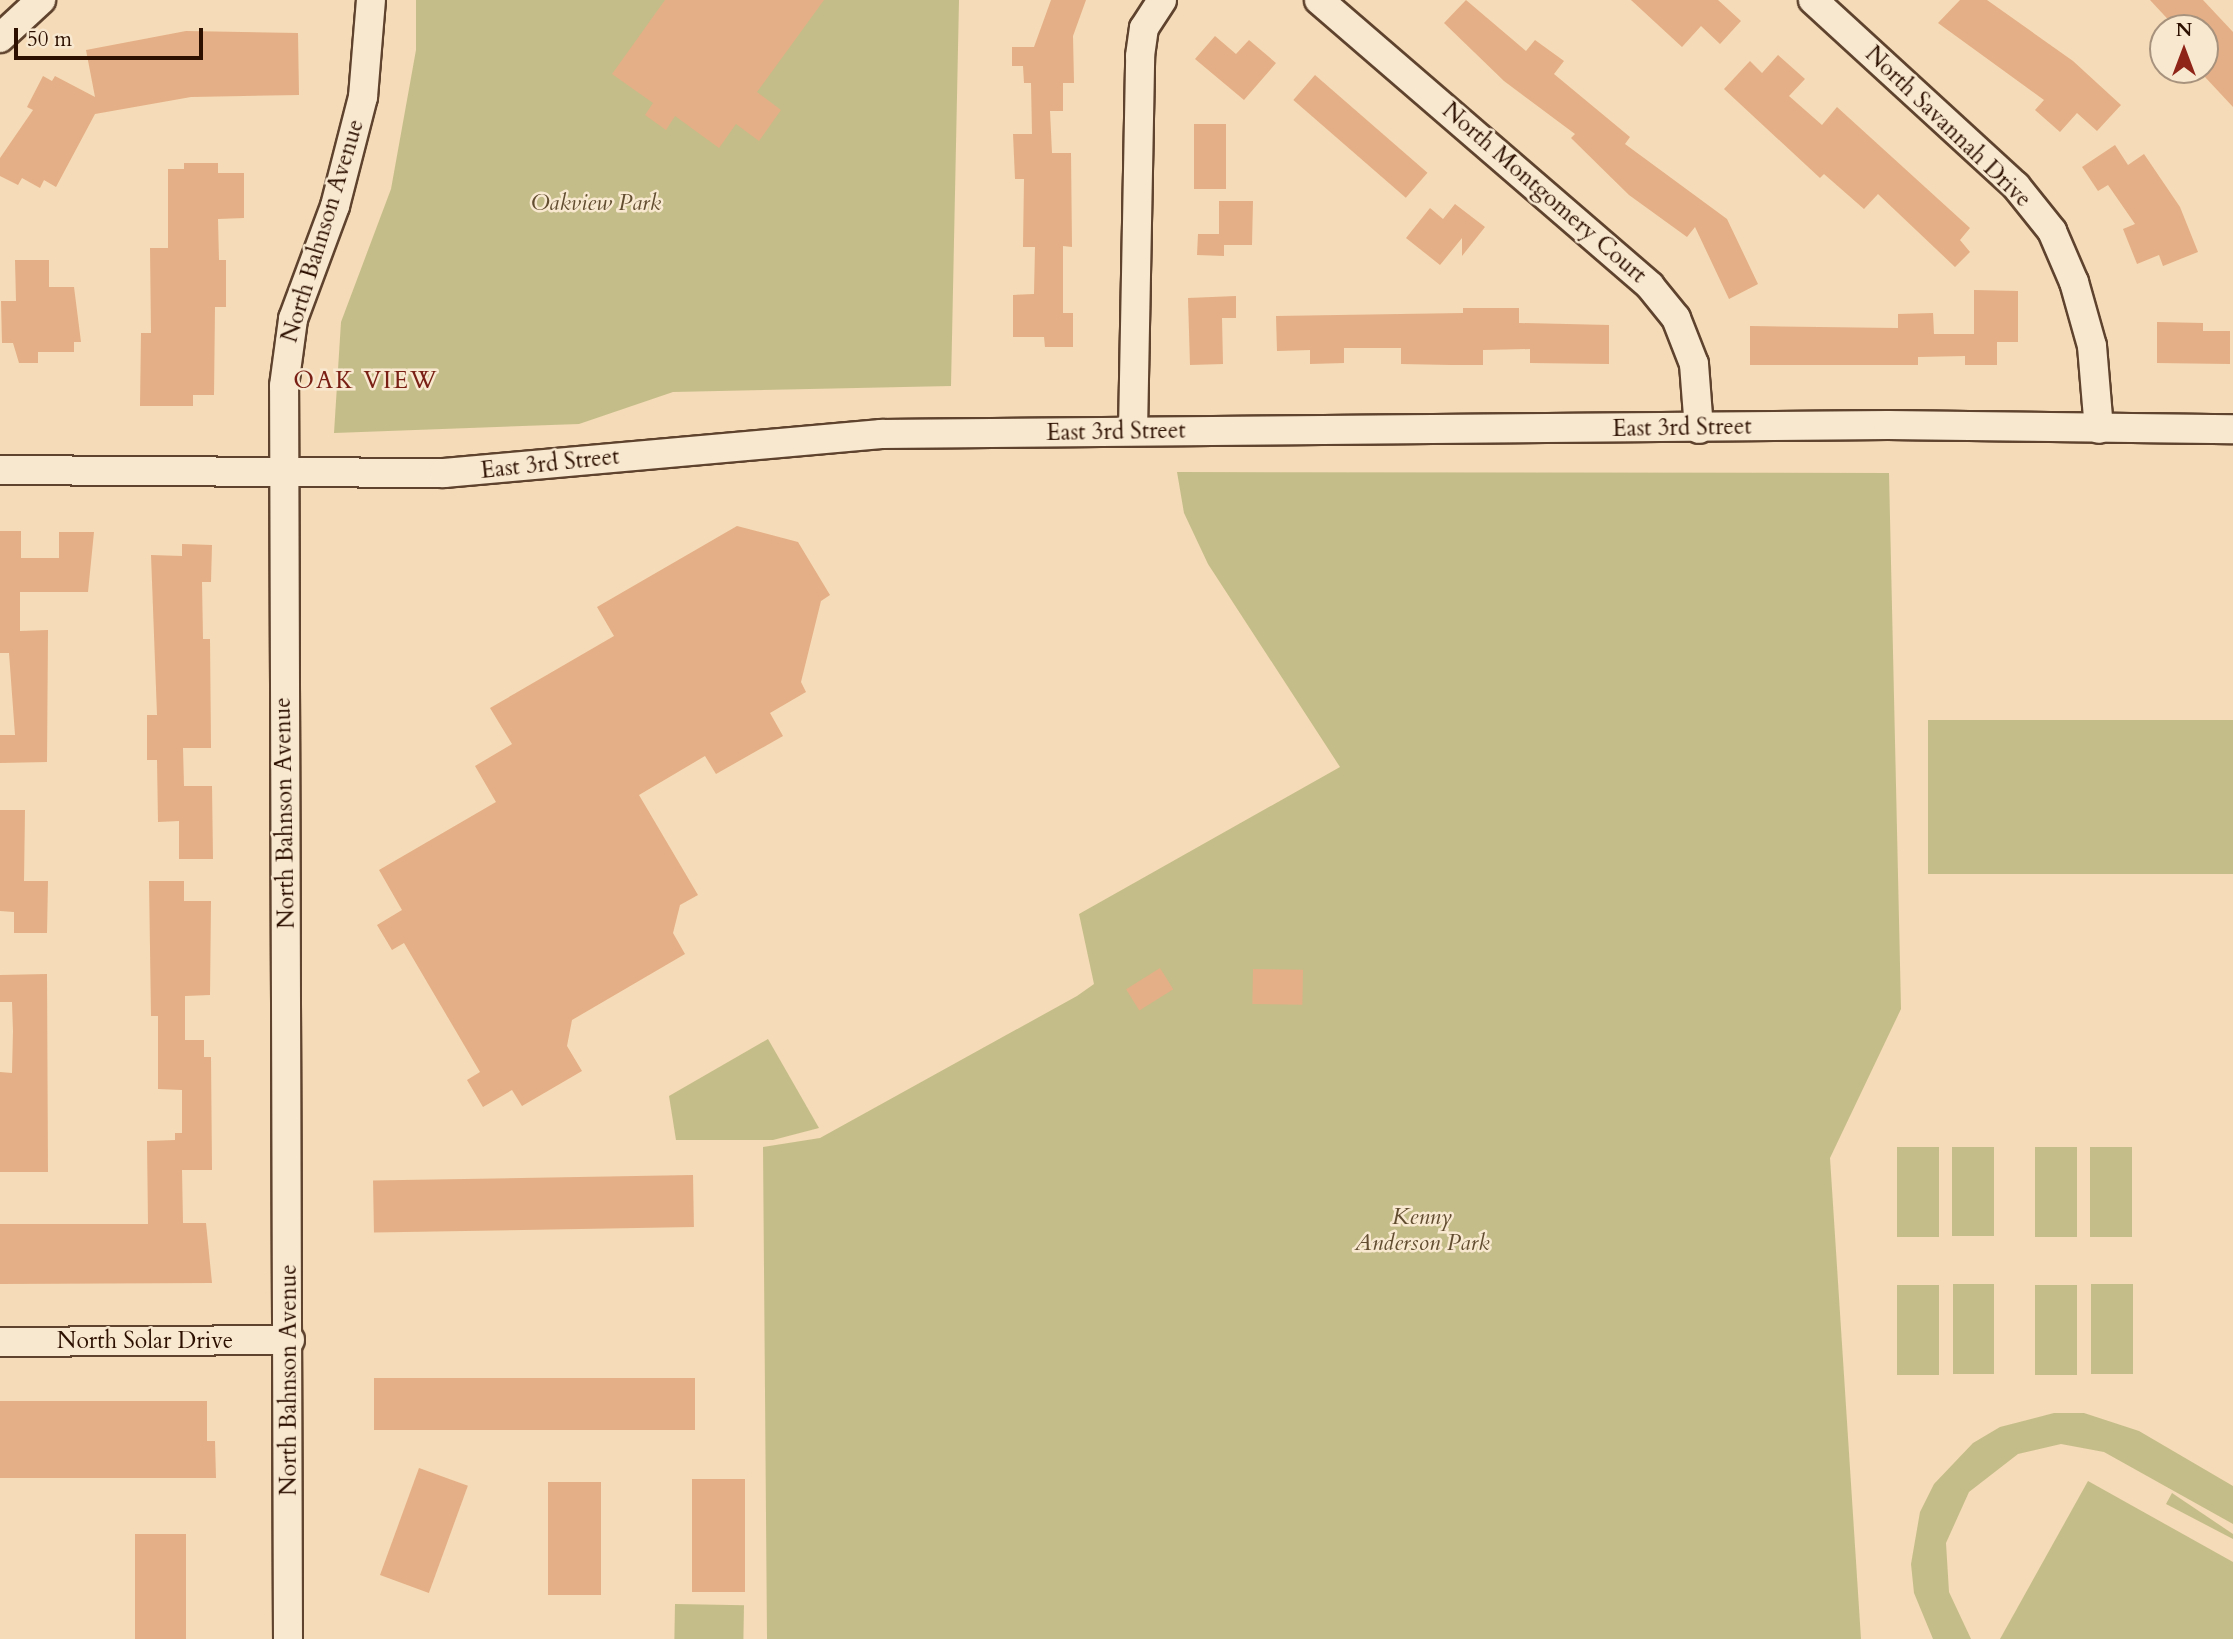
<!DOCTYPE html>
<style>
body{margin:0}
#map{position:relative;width:2233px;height:1639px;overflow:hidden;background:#f5dbb7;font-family:Cardo,serif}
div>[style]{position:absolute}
.green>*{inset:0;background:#c4bd89;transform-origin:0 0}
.building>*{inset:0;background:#e4af86;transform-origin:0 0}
.roads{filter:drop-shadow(2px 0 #5f432e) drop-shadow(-2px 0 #5f432e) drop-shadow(0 2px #5f432e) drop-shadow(0 -2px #5f432e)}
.minor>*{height:28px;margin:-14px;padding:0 14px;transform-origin:14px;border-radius:14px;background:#f8e8d0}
span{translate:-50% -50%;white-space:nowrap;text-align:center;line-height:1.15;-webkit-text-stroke:5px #f8e8d0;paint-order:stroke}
.street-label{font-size:23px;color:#2d1000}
.park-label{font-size:23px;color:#624d30;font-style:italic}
.neighbourhood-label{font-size:24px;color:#7a1f14;letter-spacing:2px}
.north{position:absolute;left:2149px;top:14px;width:70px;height:70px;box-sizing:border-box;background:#f8e8d0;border:2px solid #a7927d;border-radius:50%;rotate:0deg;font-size:19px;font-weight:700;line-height:28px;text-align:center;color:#2d1000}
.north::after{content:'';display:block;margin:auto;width:24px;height:32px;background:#8f2418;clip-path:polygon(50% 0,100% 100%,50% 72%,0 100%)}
.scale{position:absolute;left:14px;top:28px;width:189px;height:32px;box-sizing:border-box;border:4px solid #2d1000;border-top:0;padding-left:9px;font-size:21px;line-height:24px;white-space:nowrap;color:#2d1000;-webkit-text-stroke:5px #f8e8d0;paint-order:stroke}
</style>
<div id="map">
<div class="green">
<div style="clip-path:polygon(416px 0,959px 0,951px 386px,673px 392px,579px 424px,334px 433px,341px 322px,391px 189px,416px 50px)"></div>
<div style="clip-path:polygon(1177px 472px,1889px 473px,1901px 1009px,1830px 1158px,1861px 1639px,767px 1639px,763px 1147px,820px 1138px,1077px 996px,1094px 984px,1079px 914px,1340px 767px,1208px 564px,1184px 513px)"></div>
<div style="left:1928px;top:720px;width:305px;height:154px"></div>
<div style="clip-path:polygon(768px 1039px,819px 1128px,773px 1140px,676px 1140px,669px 1096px)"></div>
<div style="left:1897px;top:1147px;width:42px;height:90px"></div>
<div style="left:1952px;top:1147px;width:42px;height:89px"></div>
<div style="left:2035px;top:1147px;width:42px;height:90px"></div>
<div style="left:2090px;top:1147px;width:42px;height:90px"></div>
<div style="left:1953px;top:1284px;width:41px;height:90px"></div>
<div style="left:2133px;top:1284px;width:90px;height:42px;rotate:90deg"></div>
<div style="left:1897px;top:1285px;width:42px;height:90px"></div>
<div style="left:2077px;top:1285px;width:90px;height:42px;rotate:90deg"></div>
<div style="clip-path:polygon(2054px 1413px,2084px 1413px,2139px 1431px,2233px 1486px,2233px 1524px,2104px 1452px,2061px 1444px,2018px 1454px,1969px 1492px,1946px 1543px,1949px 1592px,1971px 1639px,1933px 1639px,1914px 1593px,1911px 1564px,1920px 1512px,1934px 1484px,1973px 1443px,2000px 1427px)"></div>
<div style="clip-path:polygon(2088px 1481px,2233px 1562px,2233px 1639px,2000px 1639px)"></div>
<div style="clip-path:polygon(2172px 1493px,2233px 1534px,2233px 1539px,2166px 1504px)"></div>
<div style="left:675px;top:1604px;width:69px;height:35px;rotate:1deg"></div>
</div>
<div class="building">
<div style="clip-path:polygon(665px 0,824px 0,757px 92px,781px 110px,759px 141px,736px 124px,719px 148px,675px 116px,666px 130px,645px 115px,653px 103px,612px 74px)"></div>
<div style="clip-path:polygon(1051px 0,1086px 0,1073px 36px,1074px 83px,1063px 83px,1063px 111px,1050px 111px,1052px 153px,1071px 153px,1072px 247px,1063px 246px,1063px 313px,1073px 313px,1073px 347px,1045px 347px,1044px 337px,1013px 337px,1013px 295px,1034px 294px,1035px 247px,1023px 247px,1024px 179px,1015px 179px,1013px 134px,1032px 134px,1031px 83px,1024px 83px,1023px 66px,1012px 66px,1012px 47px,1034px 47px)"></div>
<div style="clip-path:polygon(1466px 0,1526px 51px,1535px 40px,1564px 61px,1554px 74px,1630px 137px,1625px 144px,1727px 219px,1758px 284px,1729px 299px,1695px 227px,1687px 237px,1629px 195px,1571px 138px,1575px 134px,1504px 81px,1444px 23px)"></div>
<div style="clip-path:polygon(1631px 0,1718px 0,1741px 21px,1720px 44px,1701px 26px,1682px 47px)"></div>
<div style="clip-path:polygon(1960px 0,1987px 0,2073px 61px,2121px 105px,2097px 131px,2077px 113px,2060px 132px,2035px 110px,2044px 100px,1938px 23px)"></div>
<div style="clip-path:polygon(2150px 0,2203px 0,2233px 32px,2233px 107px,2205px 77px,2205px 28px,2176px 28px)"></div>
<div style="clip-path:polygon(186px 31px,298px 33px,299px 95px,191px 97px,95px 114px,56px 187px,44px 180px,40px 188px,22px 178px,18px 185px,0 176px,0 158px,33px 110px,27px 107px,43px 76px,52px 81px,55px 76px,95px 97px,86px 50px)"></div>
<div style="clip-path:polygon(1215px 36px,1236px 54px,1249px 40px,1276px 63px,1244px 100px,1195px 59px)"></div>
<div style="clip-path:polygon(1778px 55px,1805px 79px,1789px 96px,1822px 125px,1837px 107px,1970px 228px,1960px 240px,1970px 252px,1955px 267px,1878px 194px,1864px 209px,1824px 174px,1820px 178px,1724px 89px,1750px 61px,1762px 73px)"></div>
<div style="left:1315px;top:75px;width:149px;height:33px;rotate:41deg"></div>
<div style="left:1194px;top:124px;width:32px;height:65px"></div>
<div style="clip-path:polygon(2115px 145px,2128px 165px,2144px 154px,2180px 207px,2198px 252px,2163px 266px,2159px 255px,2137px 264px,2123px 229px,2135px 224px,2108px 185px,2098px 191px,2082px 167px)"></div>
<div style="clip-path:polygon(184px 163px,218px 163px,218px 173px,244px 173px,244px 218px,218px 219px,219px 260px,226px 260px,226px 307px,215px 307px,214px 395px,193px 395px,193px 406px,140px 406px,141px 333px,151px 333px,150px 248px,168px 248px,168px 169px,184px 169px)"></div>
<div style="clip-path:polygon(1219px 201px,1253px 201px,1252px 245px,1224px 245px,1224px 256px,1197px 255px,1198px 234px,1219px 234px)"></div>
<div style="clip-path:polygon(1455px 204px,1485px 227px,1462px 256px,1462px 238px,1440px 265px,1406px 238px,1430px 208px,1443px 219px)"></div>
<div style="clip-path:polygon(15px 260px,49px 260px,49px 287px,74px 287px,81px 342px,74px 342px,74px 352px,38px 352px,38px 363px,19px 363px,13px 343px,2px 343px,1px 301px,16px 301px)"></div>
<div style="clip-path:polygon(1974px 290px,2018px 291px,2018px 342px,1997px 342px,1997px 365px,1965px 365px,1965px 356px,1918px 357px,1918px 365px,1750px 365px,1750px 326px,1898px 328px,1898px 314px,1933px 313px,1934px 334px,1974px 334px)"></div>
<div style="clip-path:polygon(1236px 296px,1236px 318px,1222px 318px,1223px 364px,1190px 365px,1188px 298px)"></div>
<div style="clip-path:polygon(1463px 308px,1519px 308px,1519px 323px,1609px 325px,1609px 364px,1530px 363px,1530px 349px,1483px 350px,1483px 365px,1451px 365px,1401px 364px,1401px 348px,1344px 348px,1344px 363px,1310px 364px,1310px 350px,1277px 351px,1276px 316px,1463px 313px)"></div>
<div style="clip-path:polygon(2157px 322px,2203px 323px,2203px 331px,2230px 331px,2230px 364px,2157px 363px)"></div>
<div style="clip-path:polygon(737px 526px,798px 542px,830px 595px,821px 601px,801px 682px,806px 692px,770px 713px,783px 736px,716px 774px,705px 756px,639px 795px,698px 895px,680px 905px,673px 933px,685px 954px,572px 1020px,567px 1046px,582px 1071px,522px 1106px,512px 1090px,483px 1107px,467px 1080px,480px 1072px,404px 943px,392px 950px,377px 925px,402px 910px,379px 870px,496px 802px,475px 766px,512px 744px,490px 708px,614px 636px,597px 607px)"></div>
<div style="clip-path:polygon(0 531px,21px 531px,21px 558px,59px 558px,59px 532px,94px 532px,88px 592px,20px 592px,20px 631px,48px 630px,47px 762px,0 763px,0 735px,15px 735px,9px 653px,0 653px)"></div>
<div style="clip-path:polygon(182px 544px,212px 545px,211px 582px,202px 582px,203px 639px,210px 639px,211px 748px,183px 748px,184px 786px,212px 786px,213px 859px,179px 859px,179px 821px,158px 822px,157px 760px,147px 760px,147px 715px,157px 715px,151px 555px,182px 556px)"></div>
<div style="clip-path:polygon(0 810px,25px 810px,24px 881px,48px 881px,47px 933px,14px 933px,14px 912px,0 911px)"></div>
<div style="clip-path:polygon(149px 881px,184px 881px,184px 901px,211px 901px,210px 995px,185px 996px,185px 1040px,204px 1040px,204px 1057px,211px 1057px,212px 1170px,182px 1170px,183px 1223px,206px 1223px,212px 1283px,0 1284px,0 1224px,148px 1224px,147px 1141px,175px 1140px,175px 1133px,182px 1133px,182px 1090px,158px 1089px,158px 1016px,151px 1016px)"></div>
<div style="left:1160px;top:968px;width:25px;height:40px;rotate:58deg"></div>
<div style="left:1253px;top:969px;width:50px;height:35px;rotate:1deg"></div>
<div style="clip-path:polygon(47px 974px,48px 1172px,0 1172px,0 1072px,12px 1073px,13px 1031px,12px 1002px,0 1002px,0 975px)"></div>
<div style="left:693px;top:1175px;width:52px;height:320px;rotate:89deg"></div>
<div style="left:695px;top:1378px;width:52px;height:321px;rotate:90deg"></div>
<div style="clip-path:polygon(0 1401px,207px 1401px,207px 1441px,215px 1441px,216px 1478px,0 1478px)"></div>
<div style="left:419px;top:1468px;width:52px;height:114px;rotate:20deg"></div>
<div style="left:692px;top:1479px;width:53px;height:113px"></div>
<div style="left:548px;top:1482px;width:53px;height:113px"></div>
<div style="left:135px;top:1534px;width:51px;height:105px"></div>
</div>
<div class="roads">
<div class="minor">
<div style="left:1319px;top:0;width:437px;rotate:40.8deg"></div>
<div style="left:1650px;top:286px;width:41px;rotate:50.9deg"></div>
<div style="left:1676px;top:318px;width:49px;rotate:68.6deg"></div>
<div style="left:1694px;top:364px;width:65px;rotate:85.6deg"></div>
<div style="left:1813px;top:0;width:275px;rotate:42.5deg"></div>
<div style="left:2016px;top:186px;width:58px;rotate:51.3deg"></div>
<div style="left:2052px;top:231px;width:56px;rotate:66.7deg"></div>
<div style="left:2074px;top:282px;width:66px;rotate:74.3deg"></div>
<div style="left:2092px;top:346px;width:83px;rotate:85.2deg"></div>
<div style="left:0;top:38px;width:56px;rotate:-42.8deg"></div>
<div style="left:1133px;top:431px;width:375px;rotate:-88.9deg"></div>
<div style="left:1140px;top:56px;width:28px;rotate:-82deg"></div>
<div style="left:1144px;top:28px;width:33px;rotate:-57deg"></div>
<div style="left:0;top:470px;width:444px;rotate:0.4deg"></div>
<div style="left:444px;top:473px;width:439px;rotate:-5.1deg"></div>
<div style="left:881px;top:434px;width:1007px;rotate:-0.51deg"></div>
<div style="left:1888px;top:425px;width:345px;rotate:0.7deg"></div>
<div style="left:0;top:1342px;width:290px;rotate:-0.4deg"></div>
<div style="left:288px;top:1639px;width:1253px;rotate:-90.18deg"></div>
<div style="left:284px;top:386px;width:68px;rotate:-82.3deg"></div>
<div style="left:293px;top:319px;width:121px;rotate:-69.6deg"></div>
<div style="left:335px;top:206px;width:113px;rotate:-75.6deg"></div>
<div style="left:363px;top:97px;width:97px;rotate:-85.3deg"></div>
</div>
</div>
<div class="street-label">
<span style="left:1948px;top:127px;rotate:44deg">North Savannah Drive</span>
<span style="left:1544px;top:193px;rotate:41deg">North Montgomery Court</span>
<span style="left:323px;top:231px;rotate:-73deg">North Bahnson Avenue</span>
<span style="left:1682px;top:428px;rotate:-1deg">East 3rd Street</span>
<span style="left:1116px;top:432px;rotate:-1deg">East 3rd Street</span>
<span style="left:550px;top:464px;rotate:-6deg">East 3rd Street</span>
<span style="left:285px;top:813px;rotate:-91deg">North Bahnson Avenue</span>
<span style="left:145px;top:1341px">North Solar Drive</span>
<span style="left:289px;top:1380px;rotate:-90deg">North Bahnson Avenue</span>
</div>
<div class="park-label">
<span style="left:596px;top:203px">Oakview Park</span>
<span style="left:1422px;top:1230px">Kenny<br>Anderson Park</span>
</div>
<div class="neighbourhood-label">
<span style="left:366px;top:381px">OAK VIEW</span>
</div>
<div class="north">N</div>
<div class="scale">50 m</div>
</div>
